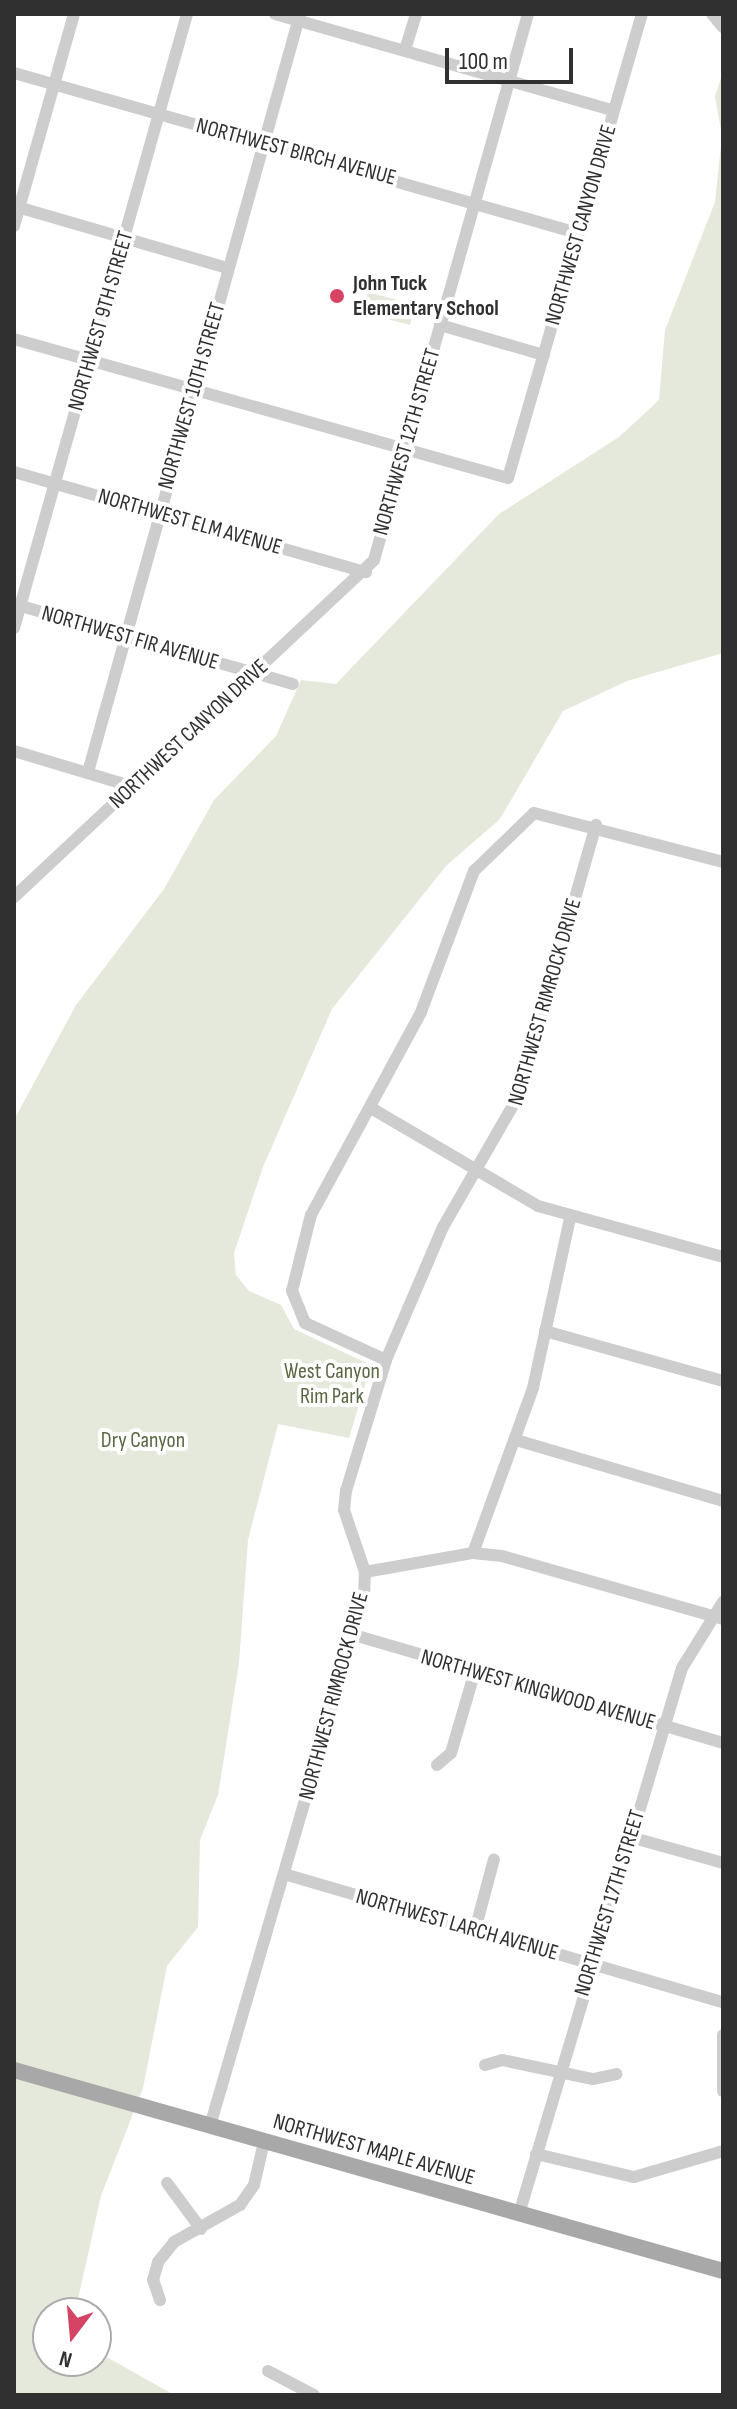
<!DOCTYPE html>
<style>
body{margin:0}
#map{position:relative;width:737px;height:2409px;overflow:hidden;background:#fff;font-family:"Sofia Sans Condensed",sans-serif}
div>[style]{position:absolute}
.green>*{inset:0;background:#e5e9dc;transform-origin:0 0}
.minor>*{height:12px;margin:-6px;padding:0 6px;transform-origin:6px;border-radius:6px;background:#cdcdcd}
.major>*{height:16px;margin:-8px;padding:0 8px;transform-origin:8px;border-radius:8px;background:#a8a8a8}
.dots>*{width:22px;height:22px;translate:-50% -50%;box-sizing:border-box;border:4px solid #fff;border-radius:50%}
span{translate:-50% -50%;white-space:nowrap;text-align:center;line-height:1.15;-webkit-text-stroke:8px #fff;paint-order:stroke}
.street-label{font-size:22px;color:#303030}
.poi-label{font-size:22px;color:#303030;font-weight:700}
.left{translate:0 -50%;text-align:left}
.park-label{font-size:22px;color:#596841}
.frame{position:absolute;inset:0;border:16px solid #303030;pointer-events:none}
.north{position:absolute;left:32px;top:2297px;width:80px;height:80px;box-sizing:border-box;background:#fff;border:2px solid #acacac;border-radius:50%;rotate:196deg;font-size:22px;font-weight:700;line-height:32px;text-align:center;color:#303030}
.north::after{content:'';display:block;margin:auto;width:28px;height:36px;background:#d54465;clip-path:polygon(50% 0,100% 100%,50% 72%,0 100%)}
.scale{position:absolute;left:445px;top:48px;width:128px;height:36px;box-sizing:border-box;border:4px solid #303030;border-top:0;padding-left:10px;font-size:24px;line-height:28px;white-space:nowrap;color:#303030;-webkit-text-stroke:6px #fff;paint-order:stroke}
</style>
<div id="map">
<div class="green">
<div style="clip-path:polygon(723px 72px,723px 653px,627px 681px,563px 711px,500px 819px,446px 866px,332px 1009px,263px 1167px,234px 1253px,236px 1275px,249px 1291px,281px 1305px,294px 1329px,371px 1365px,349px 1438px,278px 1424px,248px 1540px,239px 1663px,218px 1795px,200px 1840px,198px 1927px,167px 1966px,143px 2088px,101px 2196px,75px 2313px,48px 2313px,48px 2361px,96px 2361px,96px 2351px,174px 2395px,14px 2395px,14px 1120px,76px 1005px,164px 889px,214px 800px,276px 736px,301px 680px,336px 684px,499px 514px,619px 437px,659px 400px,665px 330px,715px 202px,722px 136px,715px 96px)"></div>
<div style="left:368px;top:292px;width:49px;height:21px;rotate:15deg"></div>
</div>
<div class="minor">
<div style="left:275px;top:14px;width:351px;rotate:15.9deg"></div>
<div style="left:712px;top:14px;width:17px;rotate:50deg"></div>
<div style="left:405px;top:50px;width:38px;rotate:-73deg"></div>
<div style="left:14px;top:73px;width:585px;rotate:15.86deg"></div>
<div style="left:14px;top:206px;width:223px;rotate:16.2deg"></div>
<div style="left:14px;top:226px;width:220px;rotate:-74.2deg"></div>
<div style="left:440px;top:325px;width:108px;rotate:16.1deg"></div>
<div style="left:14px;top:339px;width:513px;rotate:15.72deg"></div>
<div style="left:508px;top:478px;width:483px;rotate:-73.9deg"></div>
<div style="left:14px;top:472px;width:366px;rotate:15.9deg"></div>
<div style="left:14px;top:604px;width:290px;rotate:16deg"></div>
<div style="left:14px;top:628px;width:638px;rotate:-74.26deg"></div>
<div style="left:14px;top:751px;width:125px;rotate:16.7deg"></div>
<div style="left:88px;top:772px;width:787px;rotate:-74.37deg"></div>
<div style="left:14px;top:897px;width:493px;rotate:-43.1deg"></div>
<div style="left:374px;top:560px;width:567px;rotate:-74.25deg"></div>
<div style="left:371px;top:1108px;width:194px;rotate:30.4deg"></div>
<div style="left:538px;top:1206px;width:192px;rotate:15.4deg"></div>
<div style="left:545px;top:1331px;width:185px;rotate:15.7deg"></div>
<div style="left:386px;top:1360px;width:89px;rotate:-155.4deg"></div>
<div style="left:305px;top:1323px;width:35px;rotate:-112deg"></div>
<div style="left:292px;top:1291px;width:78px;rotate:-76deg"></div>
<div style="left:311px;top:1215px;width:231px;rotate:-61.5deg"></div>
<div style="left:421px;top:1012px;width:151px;rotate:-69.4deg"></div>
<div style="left:474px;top:871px;width:83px;rotate:-44deg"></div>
<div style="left:534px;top:813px;width:195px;rotate:14.5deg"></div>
<div style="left:516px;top:1440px;width:216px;rotate:16.4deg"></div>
<div style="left:473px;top:1553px;width:176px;rotate:-70deg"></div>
<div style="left:533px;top:1388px;width:174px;rotate:-77.7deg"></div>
<div style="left:365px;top:1572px;width:110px;rotate:-10deg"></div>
<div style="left:473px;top:1553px;width:29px;rotate:6deg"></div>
<div style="left:502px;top:1556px;width:230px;rotate:15.9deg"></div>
<div style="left:354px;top:1635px;width:384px;rotate:16.3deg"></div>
<div style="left:437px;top:1765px;width:18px;rotate:-41deg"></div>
<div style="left:451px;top:1753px;width:85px;rotate:-73.7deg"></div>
<div style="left:630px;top:1837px;width:97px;rotate:15.6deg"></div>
<div style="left:284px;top:1874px;width:457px;rotate:16.3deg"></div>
<div style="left:475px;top:1930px;width:73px;rotate:-75deg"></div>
<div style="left:723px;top:2035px;width:56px;rotate:90deg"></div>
<div style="left:485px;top:2065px;width:18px;rotate:-16deg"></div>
<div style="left:502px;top:2060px;width:93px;rotate:11.8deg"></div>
<div style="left:593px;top:2079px;width:24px;rotate:-12deg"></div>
<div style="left:210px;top:2126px;width:550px;rotate:-73.74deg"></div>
<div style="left:364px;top:1598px;width:26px;rotate:-88deg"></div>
<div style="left:365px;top:1572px;width:65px;rotate:-108.7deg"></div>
<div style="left:344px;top:1510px;width:19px;rotate:-84deg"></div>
<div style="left:346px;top:1491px;width:137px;rotate:-73deg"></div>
<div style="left:386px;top:1360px;width:145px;rotate:-66.8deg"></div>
<div style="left:443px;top:1227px;width:152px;rotate:-60.1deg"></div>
<div style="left:519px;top:1095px;width:281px;rotate:-74.1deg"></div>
<div style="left:536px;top:2154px;width:101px;rotate:13.2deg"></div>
<div style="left:634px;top:2177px;width:93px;rotate:-16.3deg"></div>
<div style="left:167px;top:2183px;width:57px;rotate:53.5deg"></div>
<div style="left:519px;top:2214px;width:570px;rotate:-73.38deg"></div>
<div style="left:682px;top:1668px;width:78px;rotate:-58.2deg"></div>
<div style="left:160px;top:2300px;width:21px;rotate:-109deg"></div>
<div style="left:153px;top:2280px;width:19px;rotate:-74deg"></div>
<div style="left:158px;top:2262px;width:26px;rotate:-51deg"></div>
<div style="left:174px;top:2242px;width:76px;rotate:-29.3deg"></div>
<div style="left:240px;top:2205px;width:24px;rotate:-55deg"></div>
<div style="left:254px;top:2185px;width:44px;rotate:-76.9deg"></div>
<div style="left:268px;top:2371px;width:52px;rotate:27.6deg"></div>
</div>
<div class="major">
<div style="left:14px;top:2070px;width:737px;rotate:15.83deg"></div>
</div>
<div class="dots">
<div style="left:337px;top:296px;background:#d54465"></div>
</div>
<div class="street-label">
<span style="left:296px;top:152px;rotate:15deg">NORTHWEST BIRCH AVENUE</span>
<span style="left:581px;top:225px;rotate:-74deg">NORTHWEST CANYON DRIVE</span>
<span style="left:101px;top:321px;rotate:-74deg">NORTHWEST 9TH STREET</span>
<span style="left:192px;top:396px;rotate:-74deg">NORTHWEST 10TH STREET</span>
<span style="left:407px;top:442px;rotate:-74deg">NORTHWEST 12TH STREET</span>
<span style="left:190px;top:522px;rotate:16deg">NORTHWEST ELM AVENUE</span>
<span style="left:130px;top:638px;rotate:16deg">NORTHWEST FIR AVENUE</span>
<span style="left:189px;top:734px;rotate:-43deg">NORTHWEST CANYON DRIVE</span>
<span style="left:545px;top:1002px;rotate:-74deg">NORTHWEST RIMROCK DRIVE</span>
<span style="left:538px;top:1690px;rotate:16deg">NORTHWEST KINGWOOD AVENUE</span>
<span style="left:334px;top:1696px;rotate:-75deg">NORTHWEST RIMROCK DRIVE</span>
<span style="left:610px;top:1903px;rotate:-73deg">NORTHWEST 17TH STREET</span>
<span style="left:457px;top:1925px;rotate:16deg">NORTHWEST LARCH AVENUE</span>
<span style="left:374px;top:2150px;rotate:16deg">NORTHWEST MAPLE AVENUE</span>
</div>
<div class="poi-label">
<span class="left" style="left:353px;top:296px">John Tuck<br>Elementary School</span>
</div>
<div class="park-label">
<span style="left:332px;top:1384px">West Canyon<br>Rim Park</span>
<span style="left:143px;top:1441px">Dry Canyon</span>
</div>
<div class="frame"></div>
<div class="north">N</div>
<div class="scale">100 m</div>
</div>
